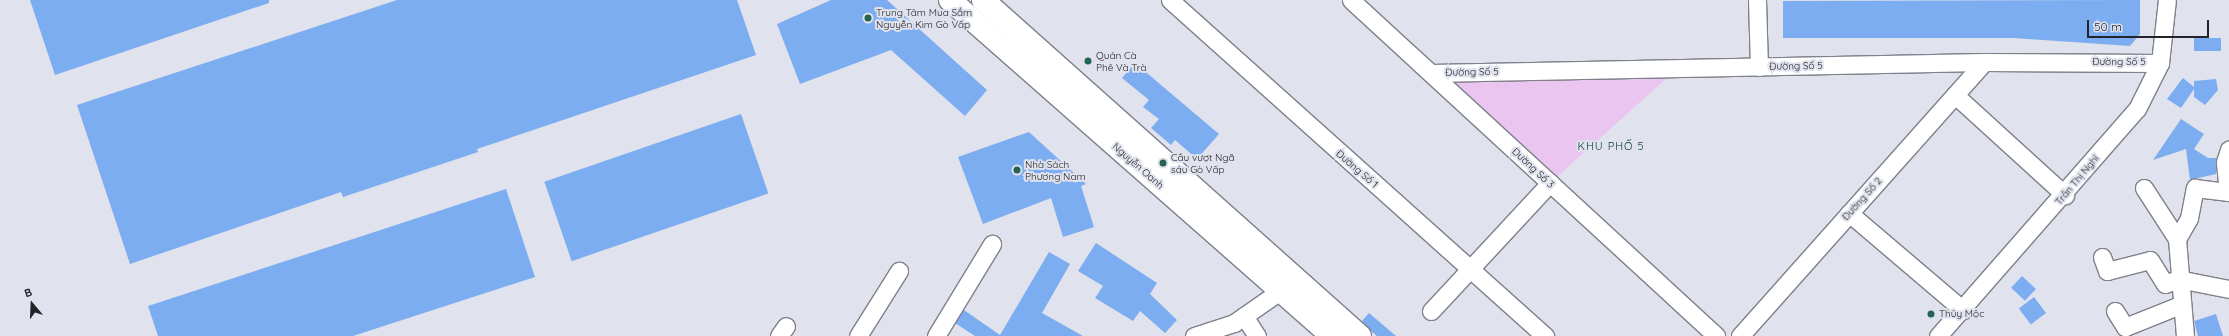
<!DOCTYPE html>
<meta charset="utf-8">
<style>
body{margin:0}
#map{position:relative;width:2229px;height:336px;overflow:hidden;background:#e0e2ed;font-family:Quicksand,sans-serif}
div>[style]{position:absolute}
.green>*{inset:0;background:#e9c5ef}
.building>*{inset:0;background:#7cadf0;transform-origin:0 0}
.roads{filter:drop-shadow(1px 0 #7f808b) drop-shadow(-1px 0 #7f808b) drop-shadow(0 1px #7f808b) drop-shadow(0 -1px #7f808b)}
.minor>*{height:17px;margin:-8.5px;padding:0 8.5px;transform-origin:8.5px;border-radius:8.5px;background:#fff}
.primary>*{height:22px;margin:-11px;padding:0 11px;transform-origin:11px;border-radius:11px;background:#fff}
.dots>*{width:11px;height:11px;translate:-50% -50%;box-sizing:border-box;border:2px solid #e0e2ed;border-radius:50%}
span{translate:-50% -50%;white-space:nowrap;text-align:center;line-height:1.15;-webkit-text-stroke:4px #e0e2ed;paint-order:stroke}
.poi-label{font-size:10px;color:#232428}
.left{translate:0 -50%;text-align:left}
.street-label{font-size:10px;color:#232428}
.neighbourhood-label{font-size:11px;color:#0c4132;letter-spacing:1px}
.north{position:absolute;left:12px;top:284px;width:40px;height:40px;-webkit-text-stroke:3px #e0e2ed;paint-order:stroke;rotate:341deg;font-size:11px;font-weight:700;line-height:16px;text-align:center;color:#232428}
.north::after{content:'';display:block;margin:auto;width:14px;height:18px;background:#232428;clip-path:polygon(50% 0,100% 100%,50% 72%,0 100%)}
.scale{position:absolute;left:2087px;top:20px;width:122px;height:18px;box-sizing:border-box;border:2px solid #232428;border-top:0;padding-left:5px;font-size:12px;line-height:14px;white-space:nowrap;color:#232428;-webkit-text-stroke:3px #e0e2ed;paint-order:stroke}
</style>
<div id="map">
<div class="green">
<div style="clip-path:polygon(1678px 68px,1550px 183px,1431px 73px)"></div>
</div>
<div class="building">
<div style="clip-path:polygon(30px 0,269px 0,269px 3px,55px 75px)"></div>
<div style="clip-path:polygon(397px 0,737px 0,756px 55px,477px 149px,478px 152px,343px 197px,341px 192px,130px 264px,77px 105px)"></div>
<div style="clip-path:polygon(831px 0,887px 0,987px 90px,965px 116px,891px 50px,800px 84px,777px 24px)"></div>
<div style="clip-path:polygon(2140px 0,2140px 34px,2130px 46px,2014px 38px,1783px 38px,1783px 1px)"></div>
<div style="left:2194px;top:38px;width:27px;height:13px"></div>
<div style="clip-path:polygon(1135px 63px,1219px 134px,1197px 159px,1175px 140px,1171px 145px,1151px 128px,1159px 119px,1143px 107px,1149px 100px,1122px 78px)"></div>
<div style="clip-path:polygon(2183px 78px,2194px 87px,2194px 81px,2216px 79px,2218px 90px,2205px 105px,2194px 97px,2194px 89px,2181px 108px,2167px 99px)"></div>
<div style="left:741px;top:114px;width:84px;height:208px;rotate:71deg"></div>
<div style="clip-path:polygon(2181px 119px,2204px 134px,2194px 149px,2208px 158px,2216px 158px,2216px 174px,2190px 180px,2186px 149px,2153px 160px)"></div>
<div style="clip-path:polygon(1029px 132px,1086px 184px,1081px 186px,1094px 227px,1063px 237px,1051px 198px,983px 224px,958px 157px)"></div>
<div style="clip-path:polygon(506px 189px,535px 277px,353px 336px,158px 336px,148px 306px)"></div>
<div style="clip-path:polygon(1096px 243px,1157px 283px,1150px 294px,1177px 320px,1165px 333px,1140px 311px,1133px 321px,1095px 298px,1103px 286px,1078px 271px)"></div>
<div style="clip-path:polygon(1049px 252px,1070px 264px,1042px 313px,1083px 336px,975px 336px,955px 323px,964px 310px,1000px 335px)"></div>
<div style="left:2022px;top:276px;width:19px;height:16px;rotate:43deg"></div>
<div style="left:2034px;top:297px;width:20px;height:19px;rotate:53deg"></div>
<div style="clip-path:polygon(1369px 313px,1396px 336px,1377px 336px,1371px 331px,1362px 321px)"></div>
<div style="clip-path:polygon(2216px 314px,2223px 336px,2198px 336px,2194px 321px)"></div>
</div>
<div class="roads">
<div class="minor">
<div style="left:1170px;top:0;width:504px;rotate:41.86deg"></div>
<div style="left:1351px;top:0;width:496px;rotate:42.6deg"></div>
<div style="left:1757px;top:0;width:67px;rotate:88.3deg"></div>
<div style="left:1431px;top:73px;width:553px;rotate:-1.14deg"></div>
<div style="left:1984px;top:62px;width:176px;rotate:0.3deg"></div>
<div style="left:1955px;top:95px;width:149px;rotate:42.3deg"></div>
<div style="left:2144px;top:188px;width:61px;rotate:57.1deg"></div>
<div style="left:2228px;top:192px;width:30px;rotate:-96deg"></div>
<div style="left:2225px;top:162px;width:13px;rotate:-72deg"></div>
<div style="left:1849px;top:213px;width:150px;rotate:40.4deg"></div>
<div style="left:2102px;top:257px;width:15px;rotate:70deg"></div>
<div style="left:2107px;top:271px;width:44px;rotate:-14.3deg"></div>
<div style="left:2150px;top:260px;width:28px;rotate:58deg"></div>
<div style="left:2165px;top:284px;width:14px;rotate:-21deg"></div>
<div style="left:2178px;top:279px;width:52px;rotate:11.1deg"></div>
<div style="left:1431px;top:311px;width:175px;rotate:-47.1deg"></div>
<div style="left:2115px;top:311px;width:19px;rotate:58deg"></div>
<div style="left:2125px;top:327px;width:59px;rotate:-21.8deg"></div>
<div style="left:1244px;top:316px;width:24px;rotate:57deg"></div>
<div style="left:779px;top:336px;width:12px;rotate:-55deg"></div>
<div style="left:858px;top:336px;width:77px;rotate:-57.8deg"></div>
<div style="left:936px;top:336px;width:108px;rotate:-58.7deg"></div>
<div style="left:1194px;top:336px;width:42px;rotate:-18deg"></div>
<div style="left:1234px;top:323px;width:56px;rotate:-34.8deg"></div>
<div style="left:1740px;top:336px;width:367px;rotate:-48.3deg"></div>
<div style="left:1938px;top:336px;width:302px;rotate:-48.8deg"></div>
<div style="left:2137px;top:109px;width:51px;rotate:-63.4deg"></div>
<div style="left:2160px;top:63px;width:63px;rotate:-83.7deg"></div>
<div style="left:2185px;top:336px;width:97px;rotate:-94.7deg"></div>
<div style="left:2177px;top:239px;width:24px;rotate:-60deg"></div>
<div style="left:2189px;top:218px;width:31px;rotate:-79deg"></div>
<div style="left:2195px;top:188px;width:34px;rotate:7deg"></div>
</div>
<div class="primary">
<div style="left:950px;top:0;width:509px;rotate:41.33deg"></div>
<div style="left:983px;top:0;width:505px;rotate:41.71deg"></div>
</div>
</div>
<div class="dots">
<div style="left:868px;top:18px;background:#266451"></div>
<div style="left:1088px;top:61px;background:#266451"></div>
<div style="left:1163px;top:163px;background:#266451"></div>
<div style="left:1017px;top:170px;background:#266451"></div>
<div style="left:1931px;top:314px;background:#266451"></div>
</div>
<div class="poi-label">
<span class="left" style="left:876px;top:18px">Trung Tâm Mua Sắm<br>Nguyễn Kim Gò Vấp</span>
<span class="left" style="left:1096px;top:61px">Quán Cà<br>Phê Và Trà</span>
<span class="left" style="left:1171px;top:163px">Cầu vượt Ngã<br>sáu Gò Vấp</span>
<span class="left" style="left:1025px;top:170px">Nhà Sách<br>Phương Nam</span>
<span class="left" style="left:1939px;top:314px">Thủy Mộc</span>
</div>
<div class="street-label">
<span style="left:2119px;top:62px">Đường Số 5</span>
<span style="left:1796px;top:66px;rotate:-1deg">Đường Số 5</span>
<span style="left:1472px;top:72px;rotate:-1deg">Đường Số 5</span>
<span style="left:1138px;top:166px;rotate:41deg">Nguyễn Oanh</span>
<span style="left:1533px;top:168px;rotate:43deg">Đường Số 3</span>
<span style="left:1357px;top:169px;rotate:41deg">Đường Số 1</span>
<span style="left:2077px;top:180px;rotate:-50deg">Trần Thị Nghỉ</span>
<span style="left:1862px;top:199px;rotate:-48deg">Đường Số 2</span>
</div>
<div class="neighbourhood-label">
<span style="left:1611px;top:146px">KHU PHỐ 5</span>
</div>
<div class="north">B</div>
<div class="scale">50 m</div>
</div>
